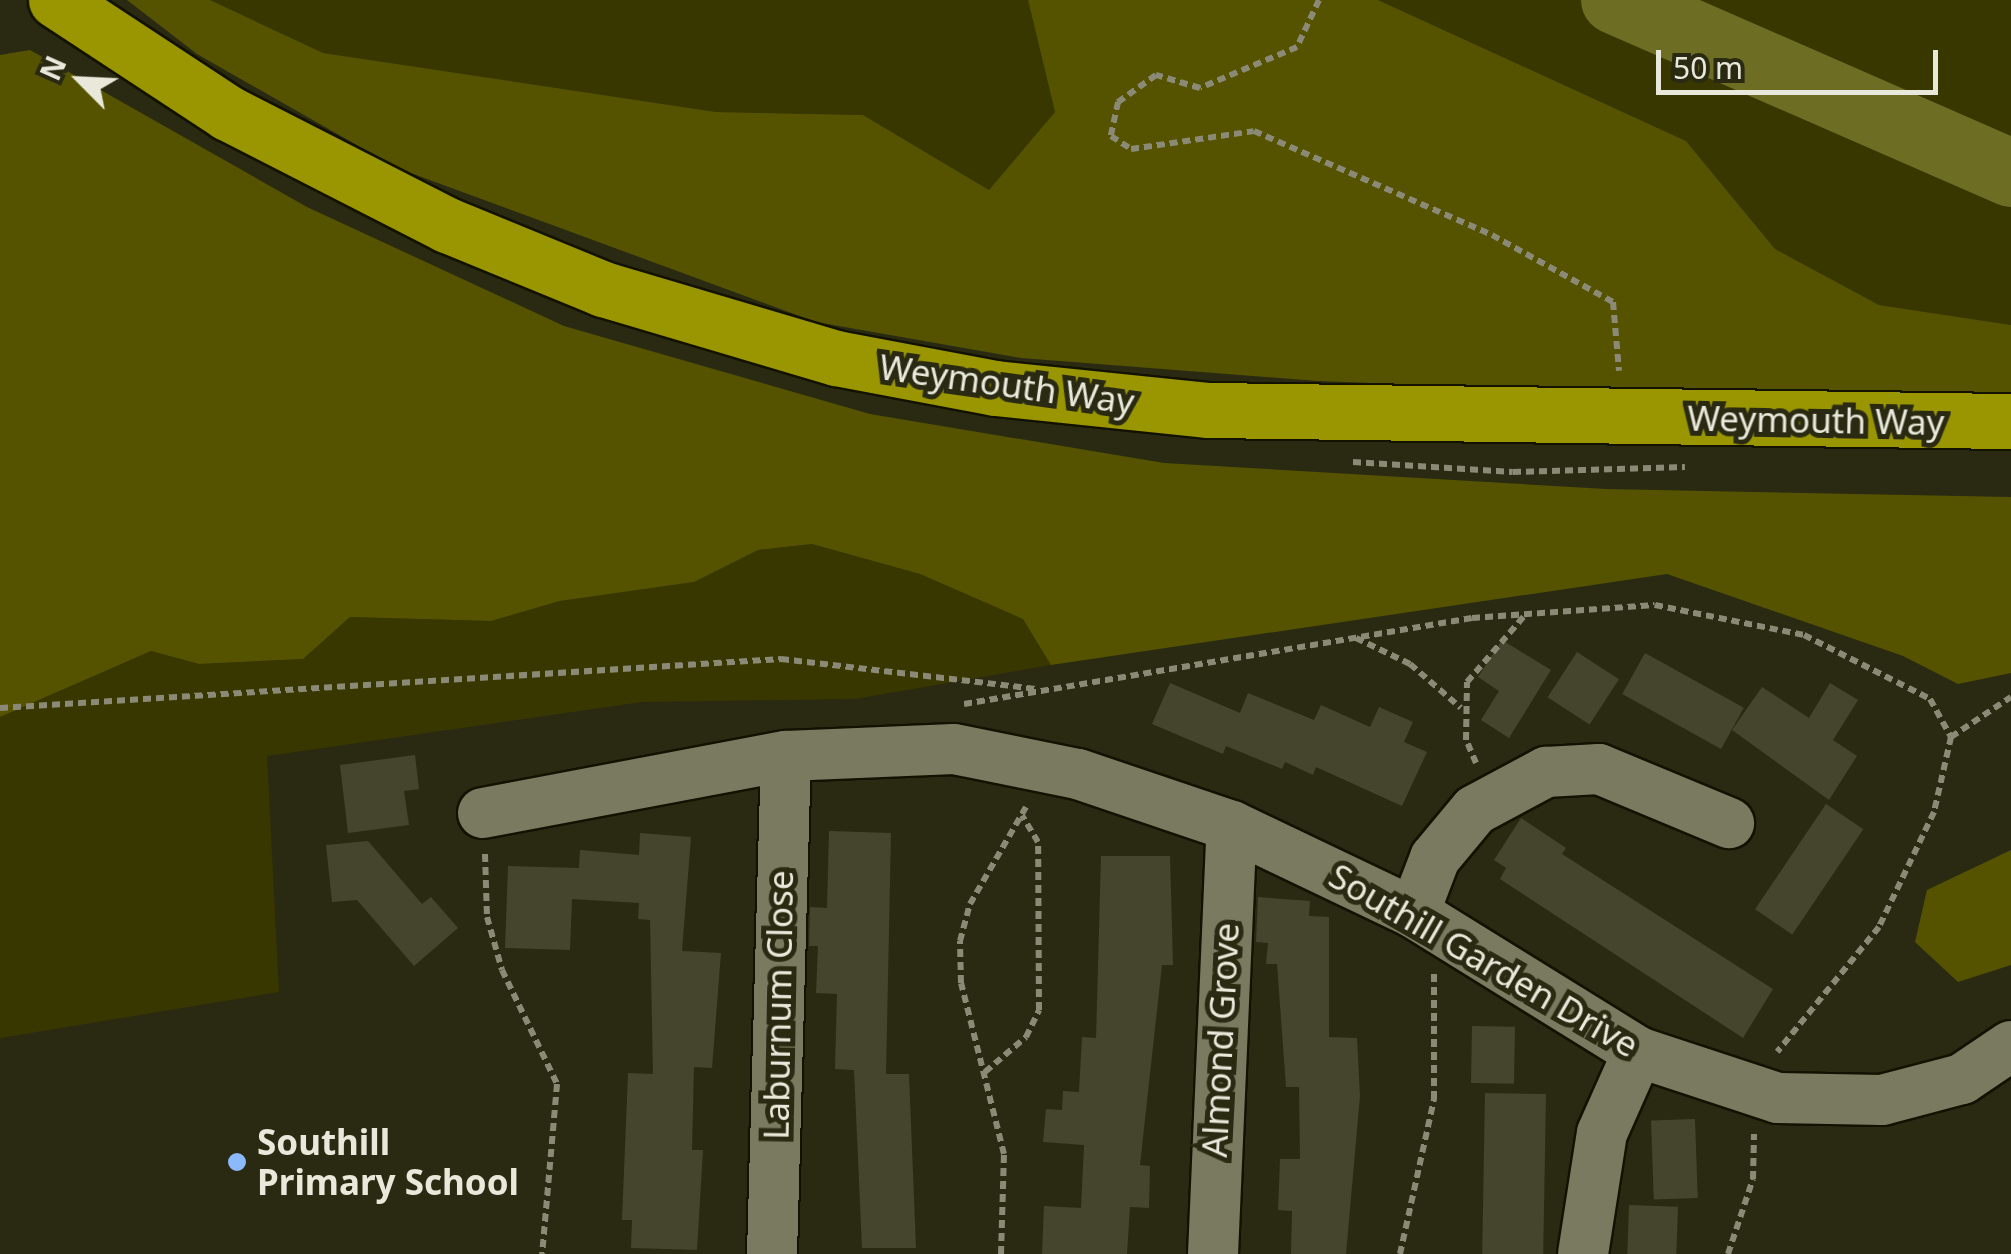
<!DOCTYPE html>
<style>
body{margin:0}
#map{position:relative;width:2011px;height:1254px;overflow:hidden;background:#2a2a13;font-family:"Noto Sans",sans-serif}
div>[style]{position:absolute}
.green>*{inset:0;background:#393700}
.forest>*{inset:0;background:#555300}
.river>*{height:68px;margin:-34px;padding:0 34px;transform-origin:34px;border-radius:34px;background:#6e6d24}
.building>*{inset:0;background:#45452d;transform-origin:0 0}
.path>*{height:6px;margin-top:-3px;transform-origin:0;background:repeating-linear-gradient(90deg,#8a8a77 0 8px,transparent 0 13px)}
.roads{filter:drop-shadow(2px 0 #131200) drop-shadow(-2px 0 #131200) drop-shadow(0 2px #131200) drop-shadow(0 -2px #131200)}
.minor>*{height:50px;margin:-25px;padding:0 25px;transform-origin:25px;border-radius:25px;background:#7a7a60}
.highway>*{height:55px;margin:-27.5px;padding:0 27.5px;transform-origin:27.5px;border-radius:27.5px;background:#999602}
.dots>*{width:28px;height:28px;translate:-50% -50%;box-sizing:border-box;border:5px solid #2a2a13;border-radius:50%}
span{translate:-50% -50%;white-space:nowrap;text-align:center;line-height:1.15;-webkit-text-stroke:10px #2a2a13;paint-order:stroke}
.street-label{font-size:35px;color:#e9e9db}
.poi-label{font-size:35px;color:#e9e9db;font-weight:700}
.left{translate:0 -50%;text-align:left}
.north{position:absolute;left:30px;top:30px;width:100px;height:100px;-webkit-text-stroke:8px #2a2a13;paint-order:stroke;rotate:294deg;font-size:28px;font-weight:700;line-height:40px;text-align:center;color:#e9e9db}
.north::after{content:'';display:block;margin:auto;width:35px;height:45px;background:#e9e9db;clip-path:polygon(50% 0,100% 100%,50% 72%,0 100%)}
.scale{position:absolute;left:1656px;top:50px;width:282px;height:45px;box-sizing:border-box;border:5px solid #e9e9db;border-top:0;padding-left:12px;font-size:30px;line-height:35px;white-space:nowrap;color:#e9e9db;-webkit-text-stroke:8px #2a2a13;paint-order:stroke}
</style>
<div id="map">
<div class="green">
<div style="clip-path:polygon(210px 0,1028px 0,1055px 112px,989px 190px,863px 115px,716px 112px,322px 53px)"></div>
<div style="clip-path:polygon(1378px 0,2011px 0,2011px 325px,1879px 305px,1775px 249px,1686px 141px)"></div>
<div style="clip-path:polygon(812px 544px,920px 574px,1024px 619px,1051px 665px,855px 699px,642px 702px,267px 756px,279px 992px,0 1038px,0 717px,151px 651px,199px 664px,303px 659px,350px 617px,491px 621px,560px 601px,694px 582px,758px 550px)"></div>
</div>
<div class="forest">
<div style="clip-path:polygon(127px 0,210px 0,323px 53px,716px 112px,863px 115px,989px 190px,1055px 112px,1028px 0,1378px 0,1686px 141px,1775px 249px,1879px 305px,2011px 325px,2011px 394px,1718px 396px,1318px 381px,1021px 358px,816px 322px,397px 168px,197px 54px)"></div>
<div style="clip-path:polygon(30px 50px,307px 207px,564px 326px,870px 414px,1164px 463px,1606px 489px,2011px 497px,2011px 673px,1958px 684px,1903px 656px,1667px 574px,1051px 665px,1023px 619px,920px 574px,812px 544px,758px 550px,694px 582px,560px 601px,491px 621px,350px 617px,303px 659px,199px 664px,151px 651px,0 717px,0 55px)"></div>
<div style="clip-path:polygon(2011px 850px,2011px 965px,1958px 982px,1915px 942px,1927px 890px)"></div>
</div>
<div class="river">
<div style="left:1615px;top:0;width:432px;rotate:23.6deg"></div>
</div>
<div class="building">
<div style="clip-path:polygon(1502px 640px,1551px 670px,1509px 738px,1481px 720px,1499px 691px,1478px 677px)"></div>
<div style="left:1577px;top:652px;width:50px;height:54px;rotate:33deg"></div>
<div style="left:1645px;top:653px;width:113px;height:47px;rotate:29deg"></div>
<div style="clip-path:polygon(1170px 683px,1240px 713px,1248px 693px,1314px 720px,1321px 705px,1370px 727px,1379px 707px,1413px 722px,1404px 742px,1427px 752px,1402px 806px,1316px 767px,1313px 775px,1285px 762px,1282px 769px,1226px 746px,1223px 754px,1152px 724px)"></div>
<div style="clip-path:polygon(1830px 683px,1858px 700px,1833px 740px,1857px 756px,1829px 800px,1732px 730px,1762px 687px,1809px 718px)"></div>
<div style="clip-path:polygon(415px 755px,419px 789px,404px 791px,409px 825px,348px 833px,340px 765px)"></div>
<div style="left:1826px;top:804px;width:45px;height:127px;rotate:34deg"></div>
<div style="clip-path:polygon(1521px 818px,1566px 848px,1562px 854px,1773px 989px,1743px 1038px,1500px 879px,1506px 868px,1494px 860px)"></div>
<div style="clip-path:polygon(829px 831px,891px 833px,886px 1074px,909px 1074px,916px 1248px,862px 1248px,854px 1070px,835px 1069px,837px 994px,816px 993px,818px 946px,809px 946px,810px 907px,827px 908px)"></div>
<div style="clip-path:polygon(640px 833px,691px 837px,682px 951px,721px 953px,712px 1068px,694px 1067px,692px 1150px,703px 1150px,697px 1250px,631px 1248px,632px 1220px,622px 1220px,628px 1073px,653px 1074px,650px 920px,638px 919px,639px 903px,572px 899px,570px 950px,505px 948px,508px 866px,579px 868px,580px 850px,639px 855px)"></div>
<div style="clip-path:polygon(368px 841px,422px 904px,431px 897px,458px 928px,414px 966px,357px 900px,332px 902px,326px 845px)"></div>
<div style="clip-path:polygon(1101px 856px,1170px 856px,1173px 965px,1162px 965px,1140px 1165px,1150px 1166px,1149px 1208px,1130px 1207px,1127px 1254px,1042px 1254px,1044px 1206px,1081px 1208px,1084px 1145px,1043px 1142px,1046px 1109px,1062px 1110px,1063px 1091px,1079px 1092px,1082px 1037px,1096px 1038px)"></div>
<div style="clip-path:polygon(1258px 897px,1310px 901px,1309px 916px,1329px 917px,1329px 1037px,1357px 1038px,1360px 1096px,1346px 1254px,1291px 1254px,1292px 1211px,1278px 1210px,1280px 1159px,1300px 1159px,1299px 1087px,1286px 1087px,1277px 964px,1266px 964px,1268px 943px,1256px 942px)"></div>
<div style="left:1472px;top:1026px;width:43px;height:57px;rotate:1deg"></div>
<div style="left:1485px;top:1093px;width:61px;height:161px;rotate:1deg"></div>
<div style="left:1695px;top:1119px;width:79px;height:44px;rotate:88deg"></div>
<div style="left:1629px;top:1205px;width:49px;height:49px;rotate:2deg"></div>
</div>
<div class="path">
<div style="left:1319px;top:0;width:52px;rotate:115.1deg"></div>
<div style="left:1297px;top:47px;width:105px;rotate:157.1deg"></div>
<div style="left:1200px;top:88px;width:46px;rotate:-163.5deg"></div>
<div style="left:1156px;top:75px;width:47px;rotate:144.6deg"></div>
<div style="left:1118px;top:102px;width:35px;rotate:102deg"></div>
<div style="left:1111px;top:136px;width:24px;rotate:33deg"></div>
<div style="left:1131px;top:149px;width:124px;rotate:-8.3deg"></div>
<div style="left:1254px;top:131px;width:260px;rotate:23.6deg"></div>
<div style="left:1492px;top:235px;width:138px;rotate:29deg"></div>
<div style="left:1613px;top:302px;width:69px;rotate:85deg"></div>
<div style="left:1353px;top:462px;width:160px;rotate:3.6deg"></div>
<div style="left:1513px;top:472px;width:172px;rotate:-1.7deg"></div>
<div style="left:1356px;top:638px;width:60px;rotate:25.7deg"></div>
<div style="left:1410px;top:664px;width:67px;rotate:40.8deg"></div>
<div style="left:964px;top:704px;width:515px;rotate:-9.61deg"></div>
<div style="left:1472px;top:618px;width:183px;rotate:-4.1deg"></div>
<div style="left:1655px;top:605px;width:152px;rotate:11.4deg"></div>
<div style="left:1804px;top:635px;width:141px;rotate:26.9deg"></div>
<div style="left:1930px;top:699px;width:43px;rotate:61.1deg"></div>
<div style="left:1951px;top:737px;width:77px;rotate:102.8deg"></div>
<div style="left:1934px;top:812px;width:127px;rotate:115.6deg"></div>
<div style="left:1879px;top:927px;width:161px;rotate:129.2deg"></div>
<div style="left:0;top:708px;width:783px;rotate:-3.59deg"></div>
<div style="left:781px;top:659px;width:256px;rotate:6.7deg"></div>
<div style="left:1951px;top:737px;width:72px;rotate:-33.7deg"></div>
<div style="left:1476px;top:763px;width:25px;rotate:-113deg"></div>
<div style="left:1466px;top:740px;width:58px;rotate:-89deg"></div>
<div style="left:1467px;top:682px;width:89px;rotate:-49.1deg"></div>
<div style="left:485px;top:854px;width:63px;rotate:88.2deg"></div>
<div style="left:487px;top:917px;width:55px;rotate:74.2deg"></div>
<div style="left:502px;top:970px;width:127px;rotate:64.2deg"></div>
<div style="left:557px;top:1084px;width:171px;rotate:95deg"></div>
<div style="left:985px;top:1072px;width:54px;rotate:-40.5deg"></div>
<div style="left:1026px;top:1037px;width:30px;rotate:-64deg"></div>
<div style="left:1039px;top:1010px;width:168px;rotate:-90.3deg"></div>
<div style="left:1038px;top:842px;width:31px;rotate:-121deg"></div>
<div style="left:1001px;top:1254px;width:100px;rotate:-88.3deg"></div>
<div style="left:1004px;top:1154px;width:176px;rotate:-104.1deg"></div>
<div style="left:961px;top:983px;width:42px;rotate:-91.4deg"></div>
<div style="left:960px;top:941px;width:38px;rotate:-75deg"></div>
<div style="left:970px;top:904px;width:112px;rotate:-60deg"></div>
<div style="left:1400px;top:1254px;width:159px;rotate:-77.6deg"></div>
<div style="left:1434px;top:1099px;width:125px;rotate:-90deg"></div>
<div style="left:1728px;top:1254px;width:79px;rotate:-71.6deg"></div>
<div style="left:1753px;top:1179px;width:45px;rotate:-88.7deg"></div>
</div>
<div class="roads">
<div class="minor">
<div style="left:483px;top:813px;width:308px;rotate:-10.7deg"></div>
<div style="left:786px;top:756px;width:168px;rotate:-2.4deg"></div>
<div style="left:954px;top:749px;width:126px;rotate:11.4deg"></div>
<div style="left:1078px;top:774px;width:163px;rotate:18.7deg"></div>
<div style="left:1232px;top:826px;width:202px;rotate:25.5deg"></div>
<div style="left:1414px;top:913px;width:264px;rotate:31.8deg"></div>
<div style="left:1638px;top:1052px;width:147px;rotate:18.2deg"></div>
<div style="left:1778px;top:1098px;width:104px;rotate:1.1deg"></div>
<div style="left:1882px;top:1100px;width:83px;rotate:-14.7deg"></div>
<div style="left:1962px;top:1079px;width:59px;rotate:-34deg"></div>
<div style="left:1414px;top:913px;width:59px;rotate:-69.1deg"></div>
<div style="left:1435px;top:858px;width:62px;rotate:-50.2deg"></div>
<div style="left:1475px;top:810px;width:81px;rotate:-28.2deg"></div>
<div style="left:1546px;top:772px;width:53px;rotate:-3.2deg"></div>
<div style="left:1599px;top:769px;width:141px;rotate:22.6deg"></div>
<div style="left:772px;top:1254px;width:498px;rotate:-88.4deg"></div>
<div style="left:1213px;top:1254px;width:428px;rotate:-87.5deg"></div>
<div style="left:1583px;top:1254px;width:122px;rotate:-81.1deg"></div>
<div style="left:1602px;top:1133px;width:89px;rotate:-66deg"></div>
</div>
<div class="highway">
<div style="left:56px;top:0;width:206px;rotate:33.3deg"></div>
<div style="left:228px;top:113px;width:246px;rotate:27.1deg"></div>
<div style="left:447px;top:225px;width:169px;rotate:22.3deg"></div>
<div style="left:603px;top:289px;width:243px;rotate:16.5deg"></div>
<div style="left:836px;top:358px;width:162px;rotate:10.7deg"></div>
<div style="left:995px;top:388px;width:215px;rotate:5.9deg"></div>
<div style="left:1209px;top:410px;width:802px;rotate:0.79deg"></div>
</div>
</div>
<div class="dots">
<div style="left:237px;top:1162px;background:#8cb9fc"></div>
</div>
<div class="street-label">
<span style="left:1007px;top:384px;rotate:8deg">Weymouth Way</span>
<span style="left:1816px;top:420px;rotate:1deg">Weymouth Way</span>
<span style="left:1484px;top:960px;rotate:30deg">Southill Garden Drive</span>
<span style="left:778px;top:1005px;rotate:-89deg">Laburnum Close</span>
<span style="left:1220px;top:1040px;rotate:-87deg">Almond Grove</span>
</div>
<div class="poi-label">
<span class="left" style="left:257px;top:1162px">Southill<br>Primary School</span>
</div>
<div class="north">N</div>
<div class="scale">50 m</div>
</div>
